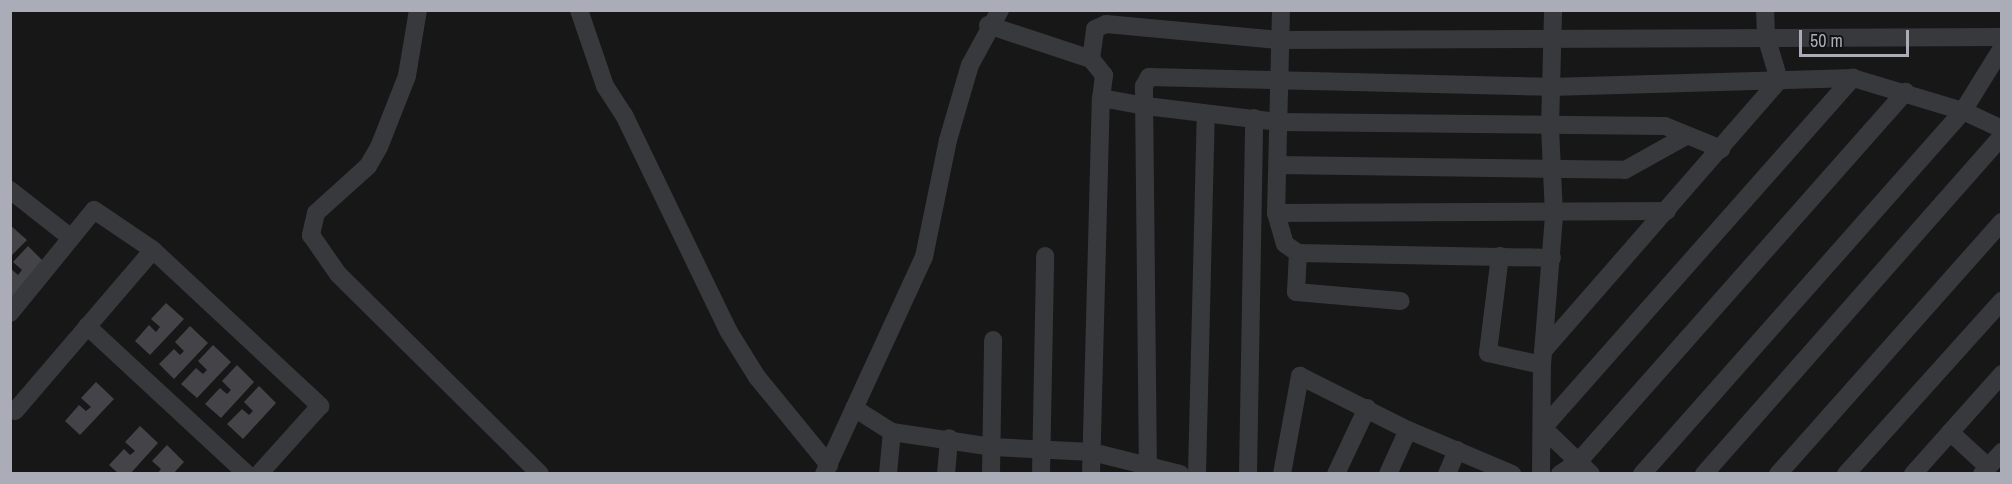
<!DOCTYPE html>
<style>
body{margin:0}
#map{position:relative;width:2012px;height:484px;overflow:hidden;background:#171718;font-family:"Archivo Narrow",sans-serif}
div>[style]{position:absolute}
.building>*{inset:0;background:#444448}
.minor>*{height:18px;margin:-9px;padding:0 9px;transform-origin:9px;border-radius:9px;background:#38393d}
span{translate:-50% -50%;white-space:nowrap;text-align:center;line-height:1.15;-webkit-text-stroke:5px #121213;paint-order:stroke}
.frame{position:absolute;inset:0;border:12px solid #aaadb7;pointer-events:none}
.scale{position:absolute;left:1799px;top:30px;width:110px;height:27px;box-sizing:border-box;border:3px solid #aaadb7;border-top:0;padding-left:8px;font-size:18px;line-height:21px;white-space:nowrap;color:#aaadb7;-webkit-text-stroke:4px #121213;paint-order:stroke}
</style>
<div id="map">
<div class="building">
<div style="clip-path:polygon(10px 225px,27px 240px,10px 257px)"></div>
<div style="clip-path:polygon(28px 246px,45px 263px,12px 299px,10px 268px,18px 275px,22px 270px,13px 262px)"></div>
<div style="clip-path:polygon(166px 303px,184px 319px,150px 355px,135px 341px,149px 325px,156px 332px,160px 327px,151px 319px)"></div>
<div style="clip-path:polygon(190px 326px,208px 343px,174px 379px,159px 364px,174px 349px,180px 355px,184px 351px,175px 342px)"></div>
<div style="clip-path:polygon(213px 345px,231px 362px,197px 398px,181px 384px,196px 368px,203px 374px,207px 370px,198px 361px)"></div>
<div style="clip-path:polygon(237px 365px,254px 382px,221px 418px,205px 404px,220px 388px,227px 394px,231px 390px,222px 381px)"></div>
<div style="clip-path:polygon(96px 382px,114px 399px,80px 435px,65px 421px,79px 405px,86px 411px,91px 407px,81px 398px)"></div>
<div style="clip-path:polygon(259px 386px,276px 403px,243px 439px,227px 424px,242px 409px,249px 415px,253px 411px,244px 402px)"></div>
<div style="clip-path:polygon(140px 426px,158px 443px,130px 474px,119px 474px,109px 465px,124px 449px,130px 455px,135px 451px,125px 442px)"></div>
<div style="clip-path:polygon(167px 445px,184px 462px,173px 474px,157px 474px,161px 469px,152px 461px)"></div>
</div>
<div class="minor">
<div style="left:418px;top:10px;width:67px;rotate:99.5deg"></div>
<div style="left:407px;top:76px;width:76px;rotate:111.5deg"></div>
<div style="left:379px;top:147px;width:22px;rotate:120deg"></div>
<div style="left:368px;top:166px;width:70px;rotate:137.9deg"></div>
<div style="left:316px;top:213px;width:23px;rotate:103deg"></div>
<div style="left:311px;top:235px;width:47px;rotate:55.3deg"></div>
<div style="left:338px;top:274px;width:284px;rotate:44.7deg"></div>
<div style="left:579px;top:10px;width:80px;rotate:71.1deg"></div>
<div style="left:605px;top:86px;width:35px;rotate:57deg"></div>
<div style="left:624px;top:115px;width:241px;rotate:64.2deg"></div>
<div style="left:729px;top:332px;width:53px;rotate:58.1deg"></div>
<div style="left:757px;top:377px;width:114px;rotate:50.7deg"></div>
<div style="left:1281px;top:10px;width:203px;rotate:91.4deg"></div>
<div style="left:1276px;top:213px;width:32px;rotate:74deg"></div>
<div style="left:1285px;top:244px;width:16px;rotate:35deg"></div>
<div style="left:1298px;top:253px;width:39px;rotate:93deg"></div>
<div style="left:1296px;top:292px;width:105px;rotate:4.9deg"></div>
<div style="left:988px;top:25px;width:108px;rotate:18.3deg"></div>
<div style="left:1091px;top:59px;width:21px;rotate:51deg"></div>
<div style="left:1104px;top:75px;width:23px;rotate:97deg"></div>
<div style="left:1101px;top:98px;width:46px;rotate:10.1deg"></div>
<div style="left:1146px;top:106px;width:133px;rotate:6.9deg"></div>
<div style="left:1278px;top:122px;width:387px;rotate:0.6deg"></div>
<div style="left:1665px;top:126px;width:61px;rotate:22.3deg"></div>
<div style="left:1091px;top:59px;width:30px;rotate:-82deg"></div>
<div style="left:1095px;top:29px;width:12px;rotate:-24deg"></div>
<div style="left:1106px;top:24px;width:175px;rotate:5.3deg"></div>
<div style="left:1280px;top:40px;width:722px;rotate:-0.24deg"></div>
<div style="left:1278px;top:165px;width:347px;rotate:0.8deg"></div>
<div style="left:1625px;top:170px;width:70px;rotate:-29.1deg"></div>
<div style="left:10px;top:190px;width:76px;rotate:38.1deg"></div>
<div style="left:1276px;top:213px;width:391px;rotate:-0.3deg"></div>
<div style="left:1298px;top:253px;width:254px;rotate:1.1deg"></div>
<div style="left:1500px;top:256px;width:98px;rotate:97.1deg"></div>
<div style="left:1488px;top:353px;width:55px;rotate:12.5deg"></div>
<div style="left:10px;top:313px;width:133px;rotate:-50.8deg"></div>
<div style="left:94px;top:210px;width:71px;rotate:34.1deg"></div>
<div style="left:153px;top:250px;width:229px;rotate:43deg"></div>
<div style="left:320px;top:406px;width:91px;rotate:131.9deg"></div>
<div style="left:87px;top:326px;width:218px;rotate:42.8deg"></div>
<div style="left:1543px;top:351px;width:359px;rotate:-48.9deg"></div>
<div style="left:1779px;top:80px;width:46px;rotate:-106.5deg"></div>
<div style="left:1766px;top:36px;width:26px;rotate:-92deg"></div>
<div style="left:854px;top:408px;width:45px;rotate:32.3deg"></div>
<div style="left:892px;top:432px;width:101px;rotate:8.5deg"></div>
<div style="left:992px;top:447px;width:100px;rotate:2.9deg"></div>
<div style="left:1092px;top:452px;width:91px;rotate:14deg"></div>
<div style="left:15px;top:411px;width:212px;rotate:-49.4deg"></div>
<div style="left:1950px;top:432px;width:52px;rotate:42.6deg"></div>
<div style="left:824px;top:474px;width:239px;rotate:-65.3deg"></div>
<div style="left:924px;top:257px;width:119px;rotate:-78.4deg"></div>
<div style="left:948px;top:140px;width:78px;rotate:-73.7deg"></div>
<div style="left:970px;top:65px;width:63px;rotate:-61.4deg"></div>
<div style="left:888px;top:474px;width:42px;rotate:-84.6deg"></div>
<div style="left:946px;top:474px;width:36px;rotate:-85deg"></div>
<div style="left:991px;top:474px;width:134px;rotate:-89.1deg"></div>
<div style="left:1041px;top:474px;width:218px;rotate:-88.9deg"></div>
<div style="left:1091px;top:474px;width:376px;rotate:-88.5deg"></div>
<div style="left:1148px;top:474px;width:388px;rotate:-90.6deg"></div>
<div style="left:1144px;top:86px;width:10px;rotate:-61deg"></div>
<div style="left:1149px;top:77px;width:401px;rotate:1.4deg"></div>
<div style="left:1550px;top:87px;width:303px;rotate:-1.7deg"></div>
<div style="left:1853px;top:78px;width:115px;rotate:16.7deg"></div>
<div style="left:1963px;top:111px;width:43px;rotate:24.8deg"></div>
<div style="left:1197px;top:474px;width:360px;rotate:-88.6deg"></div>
<div style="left:1248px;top:474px;width:356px;rotate:-89deg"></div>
<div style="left:1282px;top:474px;width:100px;rotate:-79.6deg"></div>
<div style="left:1300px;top:376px;width:121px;rotate:26.6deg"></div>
<div style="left:1408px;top:430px;width:113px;rotate:22.9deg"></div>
<div style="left:1336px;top:474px;width:73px;rotate:-64.8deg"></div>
<div style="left:1388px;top:474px;width:48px;rotate:-65.6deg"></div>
<div style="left:1447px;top:474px;width:26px;rotate:-67deg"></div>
<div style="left:1541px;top:474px;width:109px;rotate:-89.5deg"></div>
<div style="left:1542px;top:365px;width:150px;rotate:-85.4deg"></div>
<div style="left:1554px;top:215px;width:87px;rotate:-92.6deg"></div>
<div style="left:1550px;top:128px;width:118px;rotate:-88.5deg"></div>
<div style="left:1560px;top:474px;width:23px;rotate:-34deg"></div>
<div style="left:1579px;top:461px;width:493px;rotate:-48.5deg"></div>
<div style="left:1591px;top:474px;width:66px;rotate:-136.2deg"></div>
<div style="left:1543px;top:428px;width:468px;rotate:-48.5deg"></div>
<div style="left:1642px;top:474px;width:485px;rotate:-48.5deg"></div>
<div style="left:1963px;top:111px;width:74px;rotate:-58.2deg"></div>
<div style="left:1704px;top:474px;width:451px;rotate:-48.6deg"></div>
<div style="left:1778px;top:474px;width:337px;rotate:-48.4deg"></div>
<div style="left:1846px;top:474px;width:233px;rotate:-48deg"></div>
<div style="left:1913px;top:474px;width:134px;rotate:-48.3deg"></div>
<div style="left:1982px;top:474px;width:30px;rotate:-48deg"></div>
</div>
<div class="frame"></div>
<div class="scale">50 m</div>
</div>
